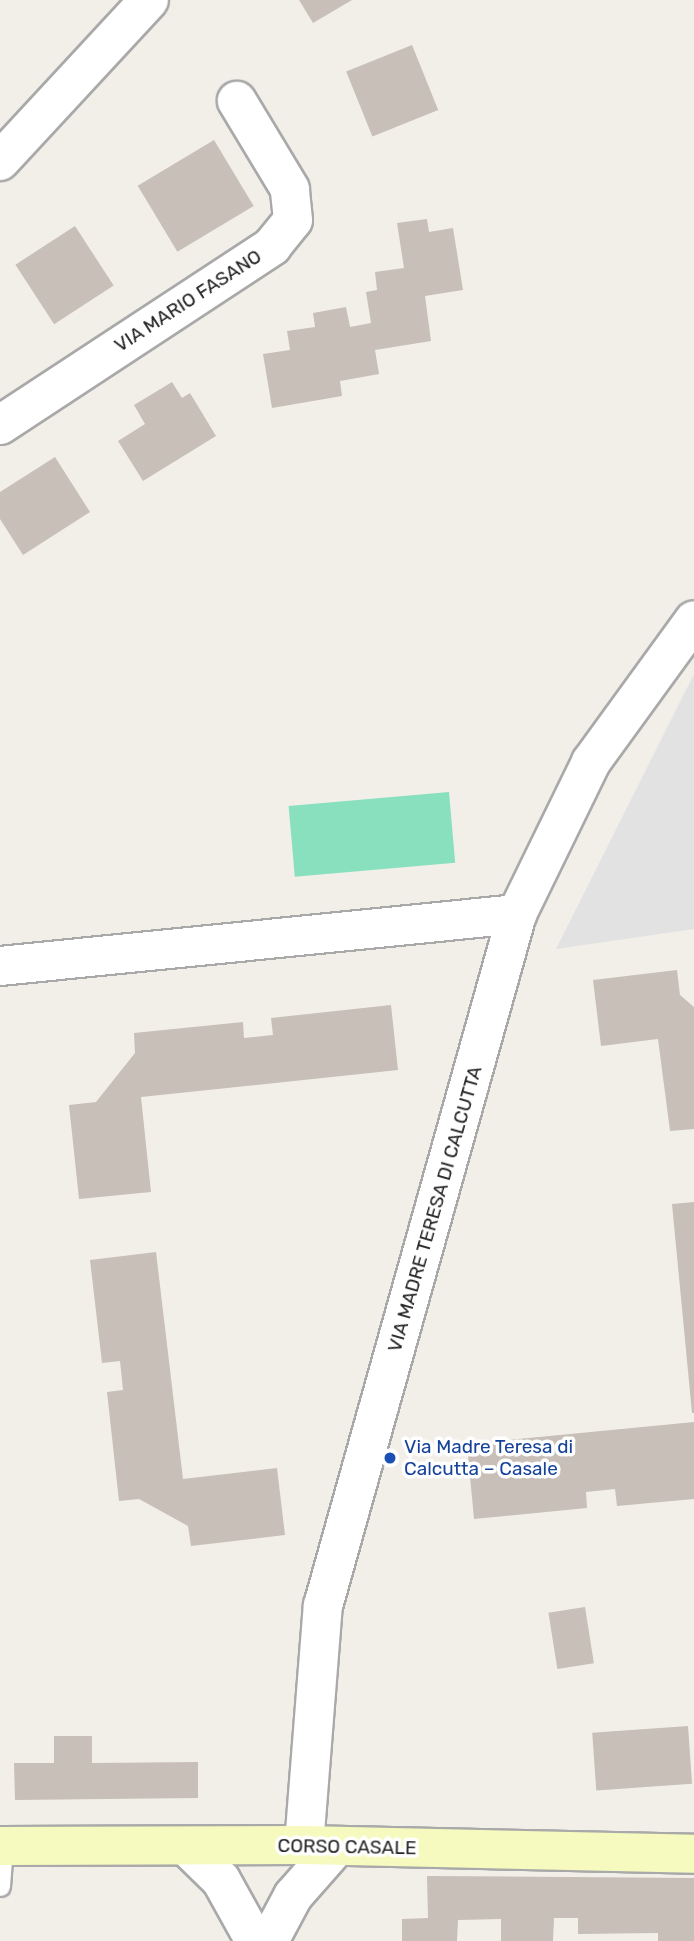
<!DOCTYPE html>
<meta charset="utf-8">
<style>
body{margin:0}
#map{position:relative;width:694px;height:1941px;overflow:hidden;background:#f2efe9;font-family:Rubik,sans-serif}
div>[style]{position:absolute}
.pitch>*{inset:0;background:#88e0be;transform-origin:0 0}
.parking>*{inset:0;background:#e2e2e2}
.building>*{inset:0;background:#c7bfb8;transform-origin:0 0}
.roads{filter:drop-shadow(2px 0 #a9a9a9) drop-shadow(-2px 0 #a9a9a9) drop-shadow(0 2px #a9a9a9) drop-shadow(0 -2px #a9a9a9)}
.lane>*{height:19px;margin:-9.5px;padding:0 9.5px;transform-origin:9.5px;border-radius:9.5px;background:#fff}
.street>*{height:38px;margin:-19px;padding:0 19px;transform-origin:19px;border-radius:19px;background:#fff}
.secondary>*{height:38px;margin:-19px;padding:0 19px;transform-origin:19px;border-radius:19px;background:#f7fabf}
.dots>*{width:19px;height:19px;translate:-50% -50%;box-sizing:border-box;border:4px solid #fff;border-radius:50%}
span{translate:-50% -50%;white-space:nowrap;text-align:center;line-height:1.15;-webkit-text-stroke:7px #fff;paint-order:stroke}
.street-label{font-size:19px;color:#222}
.transit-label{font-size:19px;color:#164399}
.left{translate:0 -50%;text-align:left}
</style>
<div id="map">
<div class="pitch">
<div style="left:449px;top:792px;width:71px;height:161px;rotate:85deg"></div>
</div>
<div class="parking">
<div style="clip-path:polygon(694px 674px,694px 929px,556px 949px)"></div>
</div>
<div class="building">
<div style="clip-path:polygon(299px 0,352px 0,313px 23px)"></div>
<div style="left:412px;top:45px;width:70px;height:71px;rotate:68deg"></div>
<div style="left:214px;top:140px;width:77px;height:89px;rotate:59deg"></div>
<div style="clip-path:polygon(427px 219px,429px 232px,453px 228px,463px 290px,425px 296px,431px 341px,375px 350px,379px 374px,340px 381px,342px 396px,272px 408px,263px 354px,290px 350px,287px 331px,315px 327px,313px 313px,346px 307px,350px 327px,371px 323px,366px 292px,377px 290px,375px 272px,404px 268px,397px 223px)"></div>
<div style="left:75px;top:226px;width:71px;height:71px;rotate:57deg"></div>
<div style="clip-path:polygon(172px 382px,182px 398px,190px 393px,216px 436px,143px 481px,118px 441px,145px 424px,134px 405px)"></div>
<div style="clip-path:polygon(55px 457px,90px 512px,23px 555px,0 519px,0 492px)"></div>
<div style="clip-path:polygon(677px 970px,680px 995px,694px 1007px,694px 1129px,670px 1131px,658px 1039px,601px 1046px,593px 980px)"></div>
<div style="clip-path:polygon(391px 1005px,398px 1070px,141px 1097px,151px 1192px,79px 1199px,69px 1105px,96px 1102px,135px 1053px,134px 1033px,243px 1022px,244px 1038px,273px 1035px,271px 1018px)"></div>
<div style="clip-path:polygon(694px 1202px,694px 1413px,692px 1413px,672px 1204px)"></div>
<div style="clip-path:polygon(156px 1252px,183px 1479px,277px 1468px,285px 1535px,191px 1546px,188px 1526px,139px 1499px,119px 1501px,107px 1392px,123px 1390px,120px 1361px,102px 1363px,90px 1260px)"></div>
<div style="clip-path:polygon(694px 1422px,694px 1499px,617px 1506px,615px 1489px,586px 1492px,587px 1508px,474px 1519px,467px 1444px)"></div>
<div style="left:585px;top:1607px;width:57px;height:37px;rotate:81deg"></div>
<div style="left:688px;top:1726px;width:58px;height:96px;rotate:86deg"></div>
<div style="clip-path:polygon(54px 1736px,92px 1736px,92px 1763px,198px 1762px,198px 1798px,15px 1800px,14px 1763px,54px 1763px)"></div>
<div style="clip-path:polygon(427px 1876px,694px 1878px,694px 1941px,658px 1941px,658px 1933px,578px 1934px,578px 1918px,554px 1918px,553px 1941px,501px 1941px,501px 1919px,458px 1920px,457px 1941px,402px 1941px,402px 1919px,428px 1918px)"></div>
</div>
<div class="roads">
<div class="lane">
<div style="left:0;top:1886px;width:40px;rotate:-85.7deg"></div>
</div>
<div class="street">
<div style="left:0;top:161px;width:219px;rotate:-47.2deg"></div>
<div style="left:0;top:425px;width:326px;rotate:-33.3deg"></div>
<div style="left:272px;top:246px;width:33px;rotate:-51deg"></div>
<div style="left:293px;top:220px;width:31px;rotate:-96deg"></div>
<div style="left:290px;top:189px;width:103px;rotate:-121.1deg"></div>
<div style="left:0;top:966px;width:520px;rotate:-5.74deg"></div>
<div style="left:304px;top:1845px;width:240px;rotate:-85.5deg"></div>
<div style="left:323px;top:1606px;width:719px;rotate:-74.34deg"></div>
<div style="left:517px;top:914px;width:169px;rotate:-64deg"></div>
<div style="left:591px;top:762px;width:175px;rotate:-54deg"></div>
<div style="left:186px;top:1846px;width:49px;rotate:44.2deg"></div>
<div style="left:221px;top:1880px;width:70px;rotate:60.9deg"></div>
<div style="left:269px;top:1941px;width:51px;rotate:-61.9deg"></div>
<div style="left:293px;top:1896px;width:65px;rotate:-48.7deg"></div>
</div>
<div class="secondary">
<div style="left:0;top:1846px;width:304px;rotate:-0.2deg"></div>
<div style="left:304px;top:1845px;width:390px;rotate:1.3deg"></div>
</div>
</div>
<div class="dots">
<div style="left:390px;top:1458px;background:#1a4fb4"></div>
</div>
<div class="street-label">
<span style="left:188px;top:301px;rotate:-33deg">VIA MARIO FASANO</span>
<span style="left:435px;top:1209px;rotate:-74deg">VIA MADRE TERESA DI CALCUTTA</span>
<span style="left:347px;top:1847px;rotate:1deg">CORSO CASALE</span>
</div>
<div class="transit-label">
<span class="left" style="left:404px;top:1458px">Via Madre Teresa di<br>Calcutta – Casale</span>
</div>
</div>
